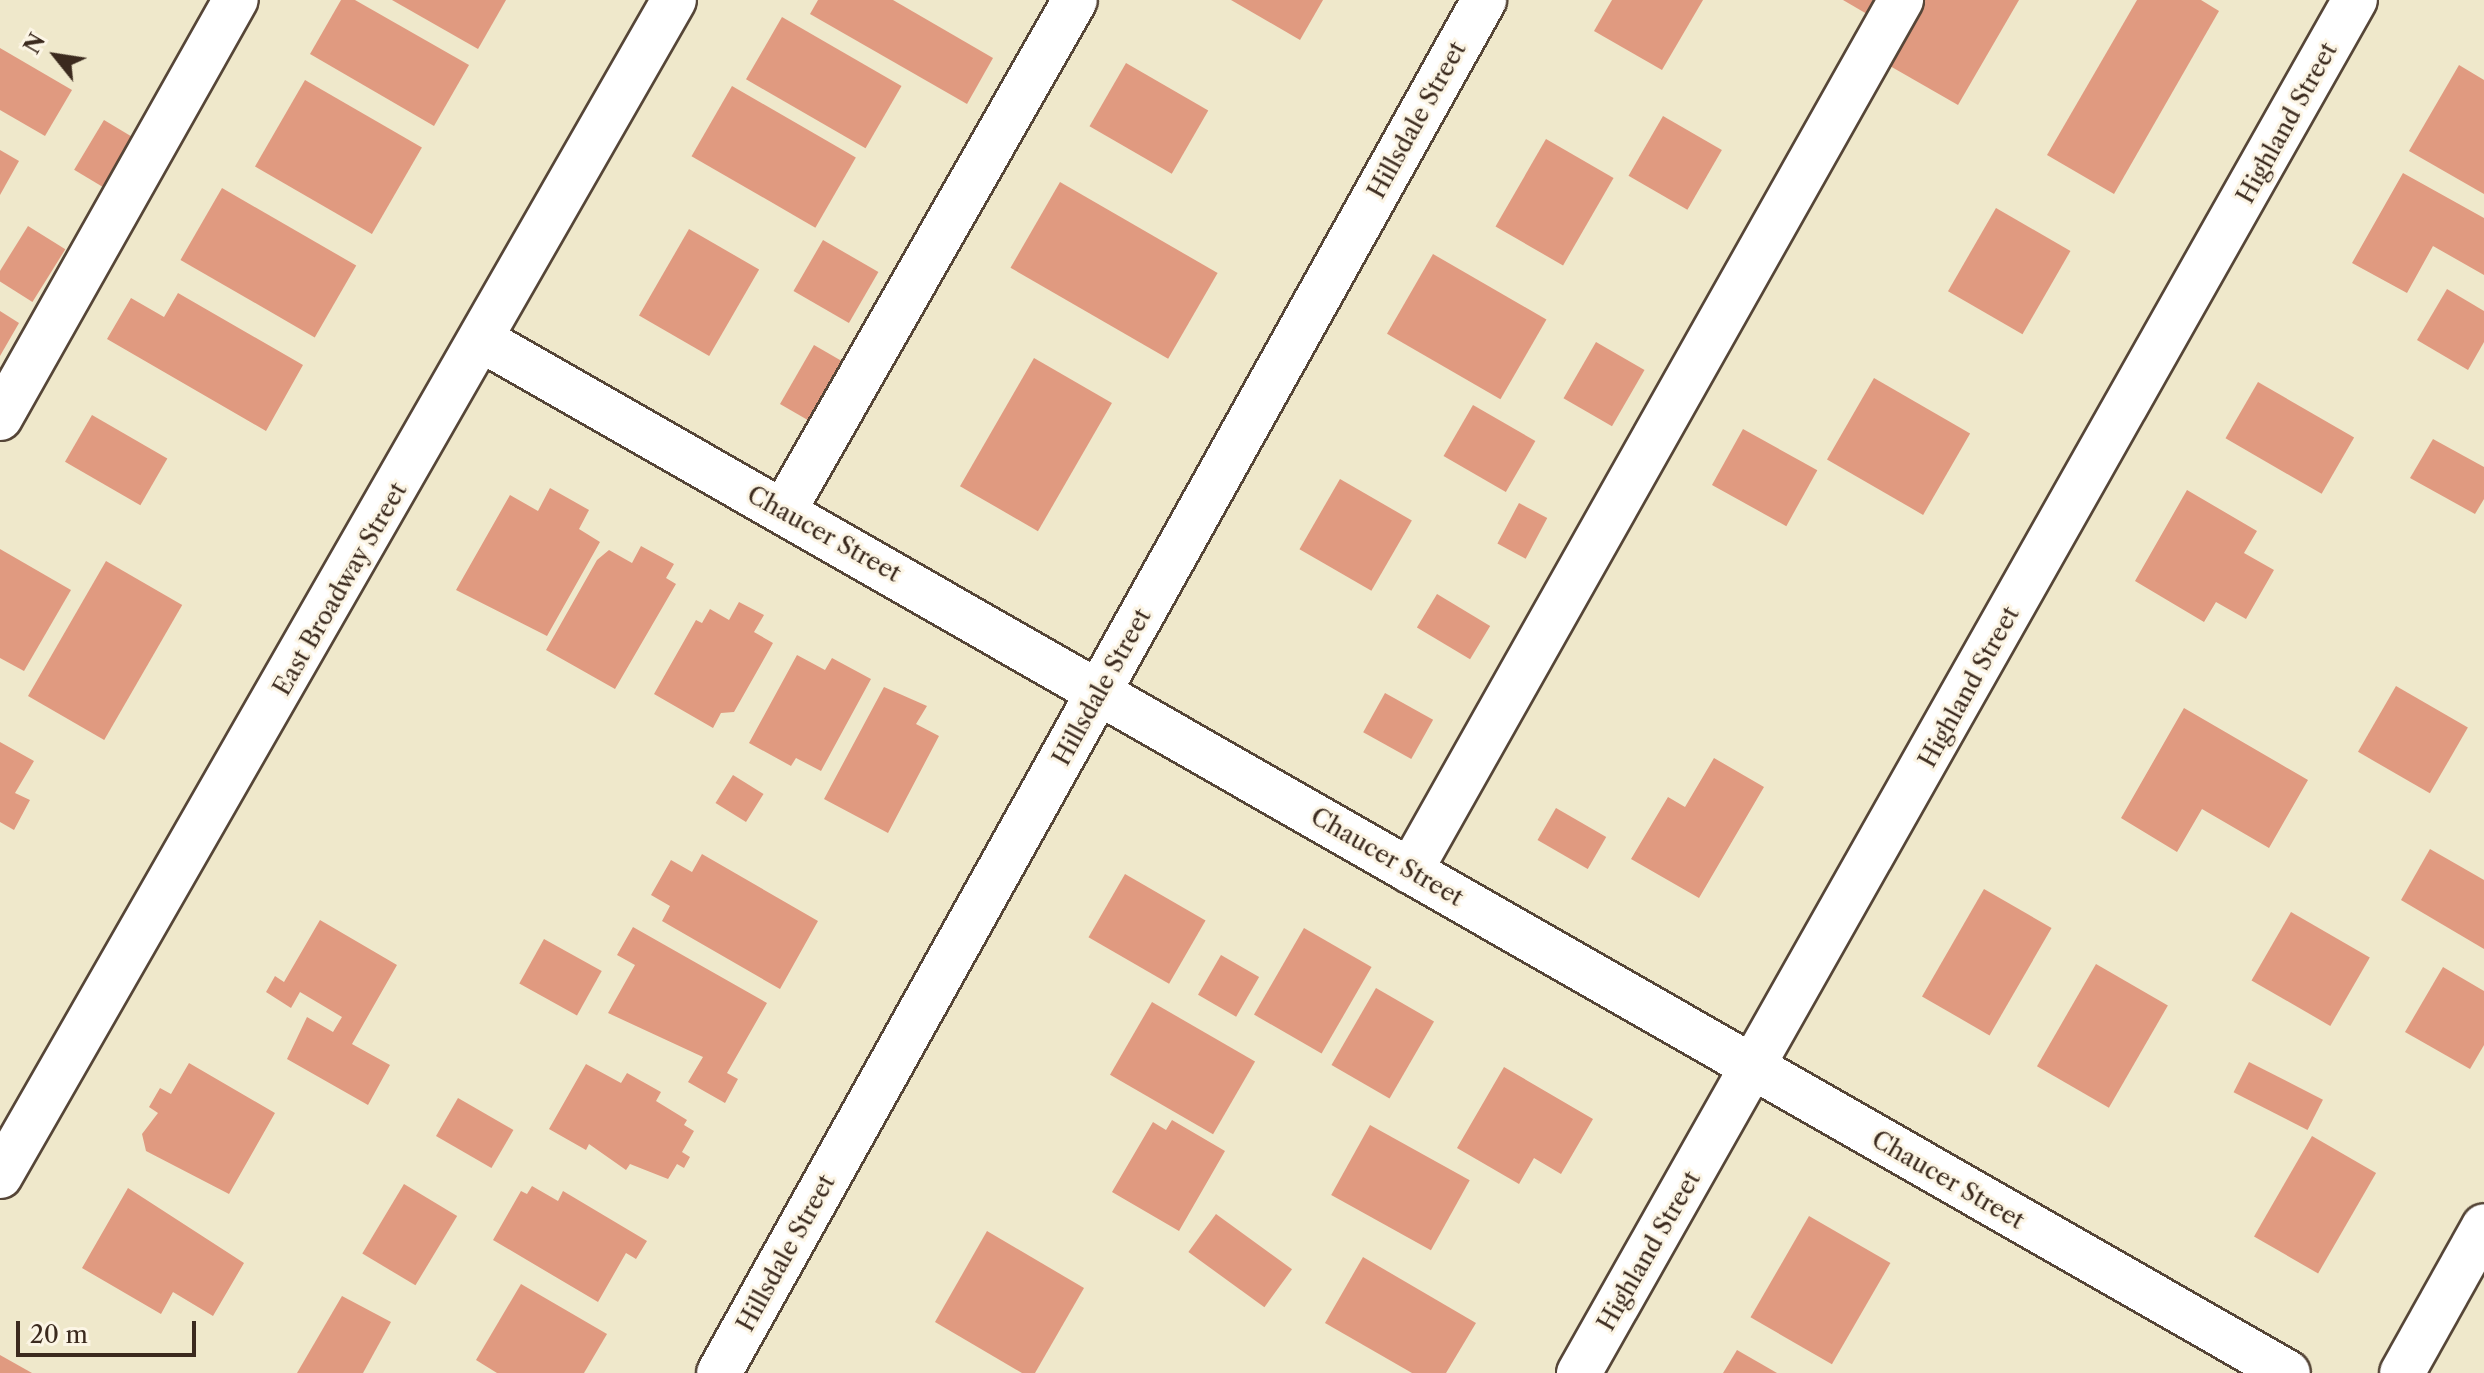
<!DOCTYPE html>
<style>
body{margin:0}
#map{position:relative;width:2484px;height:1373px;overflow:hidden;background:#efe8cb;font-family:"Libre Caslon Text",serif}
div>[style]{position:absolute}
.building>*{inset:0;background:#e09a80;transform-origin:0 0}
.roads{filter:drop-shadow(2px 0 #564638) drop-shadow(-2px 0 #564638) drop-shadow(0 2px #564638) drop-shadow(0 -2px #564638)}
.minor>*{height:44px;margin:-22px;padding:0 22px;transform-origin:22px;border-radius:22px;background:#fff}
span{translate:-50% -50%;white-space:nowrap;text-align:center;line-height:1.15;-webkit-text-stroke:6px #fcf5e5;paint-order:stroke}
.street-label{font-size:24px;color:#3b2a1e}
.north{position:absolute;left:16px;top:16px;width:80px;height:80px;-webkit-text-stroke:6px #fcf5e5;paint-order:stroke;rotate:300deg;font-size:22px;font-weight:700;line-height:32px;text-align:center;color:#3b2a1e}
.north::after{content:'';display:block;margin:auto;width:28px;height:36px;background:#3b2a1e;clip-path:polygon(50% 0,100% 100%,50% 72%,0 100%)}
.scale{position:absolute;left:16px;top:1321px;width:180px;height:36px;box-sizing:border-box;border:4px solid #3b2a1e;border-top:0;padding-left:10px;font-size:24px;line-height:28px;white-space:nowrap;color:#3b2a1e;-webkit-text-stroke:6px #fcf5e5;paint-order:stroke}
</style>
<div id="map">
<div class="building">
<div style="clip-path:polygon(341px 0,355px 0,469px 65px,434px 126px,310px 54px)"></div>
<div style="clip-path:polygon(392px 0,506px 0,478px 49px)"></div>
<div style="clip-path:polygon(818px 0,893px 0,993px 58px,967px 104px,810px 14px)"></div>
<div style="clip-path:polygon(1231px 0,1323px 0,1300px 40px)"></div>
<div style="clip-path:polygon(1612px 0,1703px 0,1662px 70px,1594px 31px)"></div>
<div style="clip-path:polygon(1843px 0,1875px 0,1867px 14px)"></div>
<div style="clip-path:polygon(1919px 0,2019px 0,1958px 105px,1883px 62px)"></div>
<div style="clip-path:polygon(2137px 0,2201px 0,2219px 11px,2114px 194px,2047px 155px)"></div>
<div style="left:782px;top:17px;width:138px;height:72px;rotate:30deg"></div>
<div style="clip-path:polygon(0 48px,72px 90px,45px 136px,0 110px)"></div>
<div style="left:1126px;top:63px;width:95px;height:73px;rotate:30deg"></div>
<div style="clip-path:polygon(2459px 65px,2484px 80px,2484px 194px,2409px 151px)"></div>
<div style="left:305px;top:80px;width:135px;height:100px;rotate:30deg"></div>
<div style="left:732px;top:86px;width:143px;height:81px;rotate:30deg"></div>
<div style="left:1663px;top:116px;width:68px;height:69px;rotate:30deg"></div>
<div style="left:104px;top:120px;width:35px;height:58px;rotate:31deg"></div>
<div style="left:1546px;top:139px;width:78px;height:101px;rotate:30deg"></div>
<div style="clip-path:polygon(0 150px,19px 161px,0 195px)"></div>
<div style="clip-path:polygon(2403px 173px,2484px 218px,2484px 275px,2433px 246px,2407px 293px,2352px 263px)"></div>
<div style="left:1060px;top:182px;width:182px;height:99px;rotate:30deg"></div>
<div style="left:222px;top:188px;width:155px;height:83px;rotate:30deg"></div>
<div style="left:1996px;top:208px;width:86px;height:96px;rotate:30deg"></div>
<div style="left:28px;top:226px;width:44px;height:62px;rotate:32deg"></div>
<div style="left:689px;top:229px;width:81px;height:100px;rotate:30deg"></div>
<div style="left:823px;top:240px;width:64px;height:59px;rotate:30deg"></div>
<div style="left:1433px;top:254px;width:131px;height:92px;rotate:30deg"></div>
<div style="clip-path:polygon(2447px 289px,2484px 311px,2484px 342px,2468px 370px,2417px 340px)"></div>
<div style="clip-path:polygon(178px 293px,303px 365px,266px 431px,107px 339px,131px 298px,164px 317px)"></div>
<div style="clip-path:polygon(0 311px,19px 323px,0 356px)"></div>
<div style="left:1596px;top:342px;width:56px;height:65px;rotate:30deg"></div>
<div style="left:814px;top:345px;width:39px;height:68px;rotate:30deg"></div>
<div style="left:1034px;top:358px;width:90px;height:148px;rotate:30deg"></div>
<div style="left:1874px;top:378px;width:111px;height:94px;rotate:30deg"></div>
<div style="left:2258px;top:382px;width:111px;height:65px;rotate:30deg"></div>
<div style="left:1473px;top:405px;width:72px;height:59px;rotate:30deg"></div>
<div style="left:92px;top:415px;width:87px;height:54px;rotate:30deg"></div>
<div style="left:1743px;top:429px;width:85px;height:64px;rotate:29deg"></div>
<div style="clip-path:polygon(2433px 439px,2484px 467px,2484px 499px,2475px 514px,2410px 478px)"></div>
<div style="left:1340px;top:479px;width:83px;height:81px;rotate:30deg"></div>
<div style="clip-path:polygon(550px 488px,589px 510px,579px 529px,600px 542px,547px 636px,456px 590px,510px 495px,538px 511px)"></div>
<div style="clip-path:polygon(2187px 490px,2257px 531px,2244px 553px,2274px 570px,2246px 619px,2216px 602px,2204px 622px,2135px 581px)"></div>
<div style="left:1519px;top:503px;width:32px;height:46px;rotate:28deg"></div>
<div style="clip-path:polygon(641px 546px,674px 564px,666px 578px,676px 584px,615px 689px,546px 650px,597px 560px,609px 550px,632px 563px)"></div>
<div style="clip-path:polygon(0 549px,71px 590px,24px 671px,0 658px)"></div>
<div style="left:106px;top:561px;width:88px;height:156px;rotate:30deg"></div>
<div style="left:1437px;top:594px;width:62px;height:39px;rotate:31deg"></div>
<div style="clip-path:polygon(739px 602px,764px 615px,754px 632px,773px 643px,734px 712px,721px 713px,713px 728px,654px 694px,696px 620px,702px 623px,710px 609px,729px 620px)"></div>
<div style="clip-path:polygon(797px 655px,825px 670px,832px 658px,871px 679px,821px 771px,796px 758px,791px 766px,749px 743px)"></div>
<div style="left:2396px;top:686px;width:83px;height:76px;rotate:30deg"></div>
<div style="clip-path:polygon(884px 687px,927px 706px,916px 724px,939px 736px,888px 833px,824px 799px)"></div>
<div style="left:1385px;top:693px;width:55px;height:45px;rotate:29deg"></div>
<div style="clip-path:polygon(2184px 708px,2308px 780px,2269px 848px,2202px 809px,2177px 852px,2121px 818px)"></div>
<div style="clip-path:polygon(0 742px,34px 761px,15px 793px,30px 800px,14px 830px,0 822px)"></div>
<div style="clip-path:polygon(1714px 758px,1764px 787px,1699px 898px,1631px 859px,1668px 797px,1685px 807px)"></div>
<div style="left:733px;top:775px;width:36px;height:33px;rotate:32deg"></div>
<div style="left:1556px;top:808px;width:58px;height:37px;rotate:30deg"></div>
<div style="clip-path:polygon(2430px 849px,2484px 880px,2484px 949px,2401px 900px)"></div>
<div style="clip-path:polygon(702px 854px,818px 921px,780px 989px,662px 921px,670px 906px,651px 895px,671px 860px,692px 872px)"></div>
<div style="left:1125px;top:874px;width:93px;height:73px;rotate:30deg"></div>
<div style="left:1984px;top:889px;width:78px;height:124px;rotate:30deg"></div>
<div style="left:2291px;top:912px;width:91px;height:79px;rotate:30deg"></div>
<div style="clip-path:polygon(320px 920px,397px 965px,352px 1044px,390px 1065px,368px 1105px,287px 1059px,307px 1017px,333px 1032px,342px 1017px,300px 992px,291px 1008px,266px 992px,275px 976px,284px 982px)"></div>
<div style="clip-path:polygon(633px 927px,767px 1003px,727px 1073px,738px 1079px,725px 1103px,688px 1082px,703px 1057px,608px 1013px,635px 965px,617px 955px)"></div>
<div style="left:1304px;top:928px;width:78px;height:100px;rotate:30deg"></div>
<div style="left:544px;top:939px;width:66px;height:51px;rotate:29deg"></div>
<div style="left:1221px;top:955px;width:44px;height:46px;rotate:30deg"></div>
<div style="left:2096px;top:964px;width:83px;height:118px;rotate:30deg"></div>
<div style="clip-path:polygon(2443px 967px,2484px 991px,2484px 1045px,2470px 1069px,2405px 1032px)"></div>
<div style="left:1376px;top:988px;width:67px;height:89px;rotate:30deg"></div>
<div style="left:1152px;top:1002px;width:119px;height:84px;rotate:30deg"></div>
<div style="left:2249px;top:1062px;width:83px;height:34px;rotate:27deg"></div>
<div style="clip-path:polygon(189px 1063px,275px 1113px,229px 1194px,146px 1151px,142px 1134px,158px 1113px,149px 1107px,160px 1088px,171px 1094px)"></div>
<div style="clip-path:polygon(586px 1064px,621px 1083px,627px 1073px,661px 1092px,656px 1101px,687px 1120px,684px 1125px,694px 1131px,682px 1152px,690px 1157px,684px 1168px,677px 1164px,668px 1179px,630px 1164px,626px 1170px,589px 1144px,586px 1150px,549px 1129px)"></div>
<div style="clip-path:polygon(1504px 1067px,1593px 1119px,1561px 1174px,1534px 1158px,1519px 1184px,1457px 1148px)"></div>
<div style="left:458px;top:1098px;width:64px;height:44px;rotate:30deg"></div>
<div style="clip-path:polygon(1172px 1120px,1225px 1151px,1179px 1231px,1112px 1192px,1153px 1122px,1166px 1130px)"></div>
<div style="left:1370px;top:1125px;width:114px;height:80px;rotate:29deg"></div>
<div style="left:2312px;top:1136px;width:74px;height:116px;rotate:30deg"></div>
<div style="left:404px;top:1184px;width:62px;height:81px;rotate:31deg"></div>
<div style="clip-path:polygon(532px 1186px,558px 1201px,563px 1191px,647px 1241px,636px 1259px,626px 1253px,598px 1302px,493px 1240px,521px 1191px,527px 1194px)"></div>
<div style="clip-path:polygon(128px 1188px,244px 1263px,213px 1316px,173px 1292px,161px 1314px,82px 1268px)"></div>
<div style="left:1216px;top:1214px;width:94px;height:47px;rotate:36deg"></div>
<div style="left:1809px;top:1216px;width:94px;height:117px;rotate:30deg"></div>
<div style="clip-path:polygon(987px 1231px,1084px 1288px,1035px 1373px,1022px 1373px,935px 1322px)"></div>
<div style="clip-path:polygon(1363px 1257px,1476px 1323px,1446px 1373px,1412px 1373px,1325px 1323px)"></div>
<div style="clip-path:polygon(521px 1284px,607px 1334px,584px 1373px,497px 1373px,476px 1360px)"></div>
<div style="clip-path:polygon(342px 1296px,391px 1322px,363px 1373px,297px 1373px)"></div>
<div style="clip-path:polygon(1737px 1350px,1777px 1373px,1723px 1373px)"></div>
<div style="clip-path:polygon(0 1355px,32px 1373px,0 1373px)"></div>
</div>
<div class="roads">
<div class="minor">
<div style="left:484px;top:341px;width:2078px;rotate:29.77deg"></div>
<div style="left:0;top:418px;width:480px;rotate:-60.6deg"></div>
<div style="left:783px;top:512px;width:589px;rotate:-60.3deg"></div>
<div style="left:1410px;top:871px;width:1000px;rotate:-60.59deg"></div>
<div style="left:0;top:1176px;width:1355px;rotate:-60.18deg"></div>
<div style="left:719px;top:1373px;width:1572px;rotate:-60.87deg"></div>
<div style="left:1579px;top:1373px;width:1577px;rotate:-60.53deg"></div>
<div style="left:2402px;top:1373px;width:168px;rotate:-60.8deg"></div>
</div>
</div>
<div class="street-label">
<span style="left:1417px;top:120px;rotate:-61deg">Hillsdale Street</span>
<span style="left:2287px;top:123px;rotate:-61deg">Highland Street</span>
<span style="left:824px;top:534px;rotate:29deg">Chaucer Street</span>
<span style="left:340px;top:589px;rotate:-60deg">East Broadway Street</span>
<span style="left:1102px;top:687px;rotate:-61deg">Hillsdale Street</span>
<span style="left:1969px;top:687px;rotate:-61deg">Highland Street</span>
<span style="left:1387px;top:857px;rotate:30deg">Chaucer Street</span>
<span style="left:1948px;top:1180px;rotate:30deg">Chaucer Street</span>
<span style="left:1649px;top:1251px;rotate:-60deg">Highland Street</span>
<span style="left:786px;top:1253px;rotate:-61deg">Hillsdale Street</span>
</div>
<div class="north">N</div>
<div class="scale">20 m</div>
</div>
